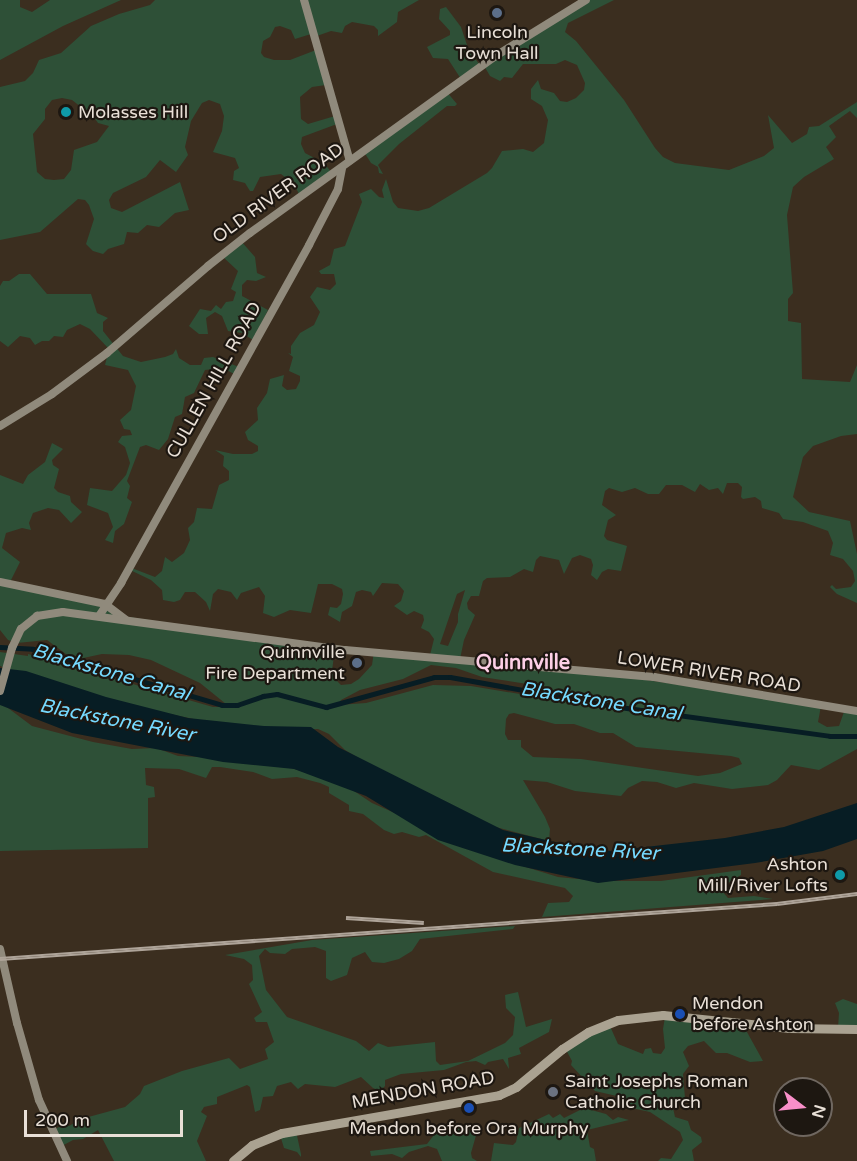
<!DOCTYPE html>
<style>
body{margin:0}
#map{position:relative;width:857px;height:1161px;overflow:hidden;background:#3b2e1f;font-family:"Varela Round",sans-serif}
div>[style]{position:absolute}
.green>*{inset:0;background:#2e5037}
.water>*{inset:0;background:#071d24}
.canal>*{height:5px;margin:-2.5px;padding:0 2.5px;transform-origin:2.5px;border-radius:2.5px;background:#071d24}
.secondary>*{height:8px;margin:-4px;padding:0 4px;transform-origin:4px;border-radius:4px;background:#908a7c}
.primary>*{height:9px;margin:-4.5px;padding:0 4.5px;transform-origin:4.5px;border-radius:4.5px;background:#aaa291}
.rail>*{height:4px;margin-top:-2px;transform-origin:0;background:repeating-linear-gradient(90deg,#1d1711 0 4.5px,#aea499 0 9px);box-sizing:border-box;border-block:2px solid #aea499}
.dots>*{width:16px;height:16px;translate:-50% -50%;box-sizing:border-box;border:3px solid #1d1711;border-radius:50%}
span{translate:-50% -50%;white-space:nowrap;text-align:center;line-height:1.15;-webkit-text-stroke:4.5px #1d1711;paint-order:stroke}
.poi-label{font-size:18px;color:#e9e0d7}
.left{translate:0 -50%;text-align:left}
.right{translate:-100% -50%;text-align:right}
.street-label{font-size:18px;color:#e9e0d7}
.neighbourhood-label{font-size:20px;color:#fdcfe6;font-weight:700}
.water-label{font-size:20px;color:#75d9fe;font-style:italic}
.north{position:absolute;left:773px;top:1077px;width:60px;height:60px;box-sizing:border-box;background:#1d1711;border:2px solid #6f6760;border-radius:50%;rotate:106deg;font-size:16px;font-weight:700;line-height:24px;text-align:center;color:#e9e0d7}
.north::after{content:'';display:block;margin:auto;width:21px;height:27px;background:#f98fc9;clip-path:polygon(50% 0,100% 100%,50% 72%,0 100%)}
.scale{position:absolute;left:24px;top:1110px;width:159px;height:27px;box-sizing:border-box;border:3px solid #e9e0d7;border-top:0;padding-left:8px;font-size:18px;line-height:21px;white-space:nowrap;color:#e9e0d7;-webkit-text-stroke:4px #1d1711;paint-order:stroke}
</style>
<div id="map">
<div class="green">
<div style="clip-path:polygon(0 0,20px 0,20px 7px,32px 12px,50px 0,121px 0,63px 26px,0 60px)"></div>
<div style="clip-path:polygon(evenodd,155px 0,419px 0,398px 12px,397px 22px,378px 36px,378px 30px,374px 26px,352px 22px,345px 26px,342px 33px,331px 31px,314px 37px,311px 34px,295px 39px,291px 30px,280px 26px,275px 27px,270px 37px,263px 41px,261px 53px,264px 57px,274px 60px,290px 60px,316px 50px,326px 85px,312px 87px,300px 97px,301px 119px,308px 124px,335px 116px,337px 124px,302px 137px,301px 144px,305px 153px,324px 163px,332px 173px,300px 196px,294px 184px,281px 174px,260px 177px,253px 191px,250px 191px,245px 183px,233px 180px,234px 171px,239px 168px,235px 158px,213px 152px,222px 131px,224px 116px,220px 104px,209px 100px,202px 103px,191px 121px,185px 147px,188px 155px,176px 172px,160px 160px,146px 177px,113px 193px,109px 200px,111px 208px,122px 212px,180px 182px,189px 210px,175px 213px,159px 227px,147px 225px,138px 233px,127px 232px,124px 244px,108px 249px,103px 254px,93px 251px,86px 244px,94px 219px,89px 205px,85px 200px,78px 199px,40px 232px,0 240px,0 87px,25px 81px,33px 73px,39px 60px,61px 53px,91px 26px,119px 14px,150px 5px,155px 0,62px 98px,72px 100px,81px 107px,81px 113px,91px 113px,98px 123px,109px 126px,97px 142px,74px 150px,71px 170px,64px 179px,54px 180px,45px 179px,37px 172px,33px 134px,45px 119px,45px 109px,52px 100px,62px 98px)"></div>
<div style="clip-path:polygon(evenodd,584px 0,614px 0,568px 23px,565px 32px,576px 41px,624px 100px,655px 148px,663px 157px,675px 163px,729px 170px,764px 156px,774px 148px,768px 115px,792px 143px,807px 134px,809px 127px,819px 126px,857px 102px,857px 118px,850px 111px,829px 126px,836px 137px,826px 147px,834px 159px,804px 177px,793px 187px,787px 215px,793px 293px,788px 299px,788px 321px,801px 323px,802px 379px,850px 382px,857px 365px,857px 434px,841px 436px,813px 446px,803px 457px,793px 497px,809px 512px,850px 521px,857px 554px,857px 603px,837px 594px,830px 587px,832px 585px,836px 589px,851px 587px,855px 581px,853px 571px,843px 559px,830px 555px,833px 543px,828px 531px,803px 522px,783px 519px,779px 513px,762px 508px,761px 501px,755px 497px,743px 499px,741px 497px,742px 487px,738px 483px,727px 483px,723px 494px,718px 488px,709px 490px,700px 484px,695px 492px,682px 485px,666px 485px,659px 494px,648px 494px,635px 488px,622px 492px,609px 488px,605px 491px,602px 505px,616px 515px,608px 520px,604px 536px,607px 540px,627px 546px,621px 571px,608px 569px,602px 572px,597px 580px,591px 575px,593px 565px,591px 559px,580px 555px,572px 558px,564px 574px,559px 560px,540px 556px,536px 560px,533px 572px,524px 569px,510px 577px,487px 578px,483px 581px,479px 596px,471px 596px,467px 603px,468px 609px,475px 615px,464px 640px,460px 659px,606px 674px,821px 706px,818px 722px,827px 727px,839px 726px,845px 709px,857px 711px,857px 749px,819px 770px,791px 765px,777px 780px,768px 785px,732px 789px,694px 783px,676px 788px,657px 782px,642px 781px,628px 788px,621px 796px,575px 791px,547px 782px,523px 780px,545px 817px,550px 829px,549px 841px,488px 825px,384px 773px,345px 750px,329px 734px,318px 729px,290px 730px,218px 724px,97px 699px,0 666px,0 652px,28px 656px,28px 654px,213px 707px,223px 707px,226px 704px,200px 683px,151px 660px,129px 655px,102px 654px,74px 660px,47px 640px,17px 643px,8px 640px,0 630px,0 475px,23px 484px,28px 475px,45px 462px,52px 443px,63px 449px,52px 460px,53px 465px,59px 469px,54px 488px,58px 492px,70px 496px,71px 502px,82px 512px,71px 523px,59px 510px,48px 508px,33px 513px,29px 523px,31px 530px,22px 528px,6px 533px,2px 548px,20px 562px,10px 582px,105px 607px,122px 616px,335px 648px,332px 671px,335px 679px,341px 685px,351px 684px,359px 679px,372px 665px,374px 651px,430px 655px,434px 639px,429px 632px,421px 628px,424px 620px,423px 615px,414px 611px,407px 615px,394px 606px,401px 601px,404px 591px,398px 584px,382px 583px,373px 596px,371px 592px,362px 590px,356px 592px,352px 606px,342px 612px,340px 622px,328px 615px,330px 607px,337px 608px,341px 604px,343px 594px,342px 589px,332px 584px,318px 584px,311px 613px,290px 610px,274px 617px,263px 613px,265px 596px,259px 587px,241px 593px,237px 600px,231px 592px,218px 589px,213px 594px,210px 611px,206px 602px,195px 592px,185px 592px,180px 600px,174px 602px,163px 600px,162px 590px,151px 580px,128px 569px,129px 567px,155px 577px,162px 571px,165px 557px,172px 562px,184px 553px,190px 540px,188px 528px,194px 522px,197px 508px,212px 509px,219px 485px,229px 480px,229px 471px,223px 466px,224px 456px,215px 450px,233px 454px,252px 454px,258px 451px,258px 446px,248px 440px,245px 432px,258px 420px,257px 408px,267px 393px,270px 379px,284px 375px,282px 386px,287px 390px,296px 389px,300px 381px,300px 376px,289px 371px,293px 357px,288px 353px,291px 354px,291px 346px,300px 333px,314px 325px,320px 312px,310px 297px,317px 287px,330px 290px,336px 284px,334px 274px,321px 274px,319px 271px,330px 265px,334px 249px,345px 246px,362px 202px,359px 194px,371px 189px,379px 197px,384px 198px,382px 190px,386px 179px,393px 202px,398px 208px,418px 211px,429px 208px,487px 173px,492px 168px,502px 151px,523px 149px,533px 152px,544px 143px,548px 120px,542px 106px,531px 99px,531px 89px,538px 80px,541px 89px,554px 93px,560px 101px,567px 102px,576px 98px,584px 90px,585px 83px,577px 65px,565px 60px,556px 64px,523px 64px,512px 78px,504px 77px,500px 81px,490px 76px,483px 64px,584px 0,465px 590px,458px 614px,458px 622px,448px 646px,440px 644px,457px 594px,465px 590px,584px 0,431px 665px,456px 668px,482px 677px,547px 687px,559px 694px,538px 697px,471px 686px,433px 685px,366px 703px,338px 705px,341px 700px,360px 690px,403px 679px,431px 665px,584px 0,514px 713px,555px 724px,574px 724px,600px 733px,613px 733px,636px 747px,731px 756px,739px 758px,742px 764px,720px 773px,698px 776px,581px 759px,533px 757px,521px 747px,521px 740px,508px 740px,505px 734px,506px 719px,509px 714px,514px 713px)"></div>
<div style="clip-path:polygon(446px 7px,461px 27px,469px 51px,480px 65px,461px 79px,448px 59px,433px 58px,427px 47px,450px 35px,450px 31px,439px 19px,440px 9px)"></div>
<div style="clip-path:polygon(446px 91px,457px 104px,455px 106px,447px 106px,399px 144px,378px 165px,383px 174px,379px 173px,378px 167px,371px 163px,364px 152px)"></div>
<div style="clip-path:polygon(241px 241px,255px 257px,257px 273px,266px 277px,256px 281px,247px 280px,242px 285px,242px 296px,268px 310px,253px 340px,242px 333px,228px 331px,222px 316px,215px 312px,206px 318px,208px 334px,199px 334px,189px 326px,200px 309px,211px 311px,216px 305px,221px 309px,226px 302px,233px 301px,236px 292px,231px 289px,238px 271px,222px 256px)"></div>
<div style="clip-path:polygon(19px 274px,30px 274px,47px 294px,91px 294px,97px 313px,108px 318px,103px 322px,103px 331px,123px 356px,141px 362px,165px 357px,173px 354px,176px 349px,179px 358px,190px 365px,201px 365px,204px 358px,213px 357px,239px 367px,234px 374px,223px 368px,205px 370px,194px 393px,185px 397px,182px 414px,175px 417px,168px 439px,159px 450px,146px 445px,140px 447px,127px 481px,130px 486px,127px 498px,132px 502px,124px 524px,115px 531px,113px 543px,105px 540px,113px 527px,108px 513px,87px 505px,90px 488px,112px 491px,126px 475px,130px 463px,125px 447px,118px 442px,122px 436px,132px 435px,130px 430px,124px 429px,120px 420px,131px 410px,136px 386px,128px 370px,105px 365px,109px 349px,90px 329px,80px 324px,67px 330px,63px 337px,54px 336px,49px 341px,42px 341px,35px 345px,30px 338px,20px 336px,8px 347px,0 341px,0 286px,3px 281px,9px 281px)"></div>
<div style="clip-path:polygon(0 702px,32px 726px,93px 742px,132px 749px,156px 748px,178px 756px,268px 760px,348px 787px,372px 803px,500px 859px,558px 877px,599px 881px,661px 881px,741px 870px,741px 875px,725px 885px,722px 891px,728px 898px,754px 896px,773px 899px,542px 917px,548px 903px,569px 902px,573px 896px,565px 888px,493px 872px,426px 835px,419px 837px,402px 832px,394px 834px,384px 830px,363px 814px,349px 811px,349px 805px,329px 793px,329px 787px,320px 783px,297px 777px,272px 779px,253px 772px,220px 767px,212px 767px,206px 778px,179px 769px,145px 768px,146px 785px,154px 787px,155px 797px,148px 798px,148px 848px,0 851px)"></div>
<div style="clip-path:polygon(515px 926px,513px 929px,420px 939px,412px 951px,399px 959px,384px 963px,372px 962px,365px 952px,352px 958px,347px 975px,331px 981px,326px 978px,326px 951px,315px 947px,292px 949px,285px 954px,270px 953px,265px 949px,259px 956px,266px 990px,287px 1017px,356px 1041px,369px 1051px,378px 1043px,388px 1047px,435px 1042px,436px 1061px,440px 1065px,468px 1061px,505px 1043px,513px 1035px,515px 1017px,506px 1008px,505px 995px,518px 992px,526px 1027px,552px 1019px,549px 1032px,519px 1048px,521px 1054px,508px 1058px,509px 1069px,503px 1059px,488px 1062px,485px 1065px,476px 1061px,466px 1062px,444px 1070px,401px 1074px,385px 1080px,385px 1086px,380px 1091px,373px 1088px,361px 1077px,335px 1087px,305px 1084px,298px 1089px,291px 1082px,277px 1086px,273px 1096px,263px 1097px,260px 1110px,255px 1112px,250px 1087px,247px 1085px,217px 1097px,217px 1104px,204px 1107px,201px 1112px,207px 1116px,197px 1141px,206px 1161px,114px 1161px,98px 1130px,83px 1139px,73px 1140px,60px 1147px,53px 1130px,65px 1124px,69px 1126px,81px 1119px,125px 1107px,140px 1094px,144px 1086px,182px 1071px,229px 1058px,240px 1069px,268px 1059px,265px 1049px,274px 1042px,267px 1022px,256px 1022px,254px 1018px,262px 1012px,249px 984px,253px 980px,252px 965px,244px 959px,225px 955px,312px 940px)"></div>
<div style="clip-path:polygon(843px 999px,857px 1004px,857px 1027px,838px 1028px,839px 1013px,835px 1003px)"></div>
<div style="clip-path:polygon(665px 1017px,742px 1023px,763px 1061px,750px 1062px,727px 1053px,716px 1053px,704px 1041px,688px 1046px,683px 1052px,689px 1066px,683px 1074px,685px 1098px,676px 1101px,673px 1108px,675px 1117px,688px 1121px,691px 1130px,701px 1137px,702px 1142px,692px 1150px,694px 1161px,658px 1161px,661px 1158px,671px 1159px,683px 1140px,680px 1132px,650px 1112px,627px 1107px,621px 1097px,595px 1091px,571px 1065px,572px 1061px,565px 1048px,609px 1024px,618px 1044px,643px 1054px,645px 1049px,651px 1048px,653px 1053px,661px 1054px,665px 1048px,663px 1029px)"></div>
<div style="clip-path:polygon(584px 1108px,606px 1114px,613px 1120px,618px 1117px,629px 1120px,587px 1130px,590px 1147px,594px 1149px,596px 1161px,491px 1161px,494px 1143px,513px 1145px,516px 1142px,519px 1128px,549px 1114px,553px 1118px,560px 1114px,564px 1118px)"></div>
<div style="clip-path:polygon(460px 1126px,477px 1132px,471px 1153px,472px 1158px,477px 1161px,442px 1161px,437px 1149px,428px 1146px,409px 1152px,402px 1158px,392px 1154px,371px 1156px,370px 1151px,427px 1144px,437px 1131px,451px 1131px)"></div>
<div style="clip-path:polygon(296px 1131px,301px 1154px,301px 1157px,297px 1152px,284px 1148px,280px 1135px)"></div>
</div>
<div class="water">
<div style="clip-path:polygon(0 668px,26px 671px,106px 697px,188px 718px,264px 726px,311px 727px,338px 747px,503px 830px,559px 843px,610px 851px,725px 838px,784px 827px,857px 803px,857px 839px,823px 851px,755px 863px,598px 883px,515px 865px,438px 840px,366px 796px,294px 769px,223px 762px,72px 733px,0 705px)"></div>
</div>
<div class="canal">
<div style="left:0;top:647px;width:33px;rotate:3deg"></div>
<div style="left:33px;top:649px;width:197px;rotate:16.5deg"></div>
<div style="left:222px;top:705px;width:15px"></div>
<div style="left:237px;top:705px;width:28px;rotate:-19deg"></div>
<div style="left:263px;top:696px;width:14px;rotate:-8deg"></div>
<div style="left:277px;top:694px;width:51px;rotate:14.9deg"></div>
<div style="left:326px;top:707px;width:112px;rotate:-15.5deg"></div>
<div style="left:434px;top:677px;width:16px"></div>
<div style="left:450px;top:677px;width:165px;rotate:10.1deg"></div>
<div style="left:612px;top:706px;width:220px;rotate:7.8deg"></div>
<div style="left:830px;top:736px;width:27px"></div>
</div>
<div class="secondary">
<div style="left:304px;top:0;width:167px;rotate:74.1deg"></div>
<div style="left:0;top:426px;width:61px;rotate:-31.6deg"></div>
<div style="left:52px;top:394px;width:69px;rotate:-36.7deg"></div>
<div style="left:107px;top:353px;width:133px;rotate:-40.7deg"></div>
<div style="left:208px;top:266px;width:53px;rotate:-38.2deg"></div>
<div style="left:250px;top:233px;width:301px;rotate:-35.8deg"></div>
<div style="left:494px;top:57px;width:108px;rotate:-31.8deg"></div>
<div style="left:0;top:582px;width:107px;rotate:11.8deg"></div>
<div style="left:105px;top:604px;width:26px;rotate:37deg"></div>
<div style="left:99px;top:616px;width:40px;rotate:-56deg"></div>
<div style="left:121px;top:583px;width:387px;rotate:-60.9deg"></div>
<div style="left:309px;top:245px;width:63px;rotate:-62.6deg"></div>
<div style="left:338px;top:189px;width:21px;rotate:-79deg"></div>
<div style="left:0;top:691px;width:45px;rotate:-74.4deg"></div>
<div style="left:12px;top:648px;width:21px;rotate:-65deg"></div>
<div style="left:21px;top:629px;width:21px;rotate:-39deg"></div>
<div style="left:37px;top:616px;width:26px;rotate:-9deg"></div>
<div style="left:63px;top:612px;width:285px;rotate:7.7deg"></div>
<div style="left:345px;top:650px;width:310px;rotate:5deg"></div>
<div style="left:654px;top:677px;width:206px;rotate:9.5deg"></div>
<div style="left:0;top:949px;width:76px;rotate:77.1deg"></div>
<div style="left:17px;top:1023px;width:80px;rotate:74.1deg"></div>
<div style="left:39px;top:1100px;width:67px;rotate:65.3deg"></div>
</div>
<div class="primary">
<div style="left:233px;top:1161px;width:25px;rotate:-40deg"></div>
<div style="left:252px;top:1145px;width:32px;rotate:-22deg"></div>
<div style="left:282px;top:1133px;width:220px;rotate:-9.9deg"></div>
<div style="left:499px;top:1095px;width:19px;rotate:-25deg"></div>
<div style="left:516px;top:1087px;width:60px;rotate:-39.6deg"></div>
<div style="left:562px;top:1049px;width:31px;rotate:-33deg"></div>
<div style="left:588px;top:1032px;width:32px;rotate:-22deg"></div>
<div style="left:618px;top:1020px;width:45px;rotate:-6.3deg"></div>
<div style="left:663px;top:1015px;width:127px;rotate:5.9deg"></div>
<div style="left:789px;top:1028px;width:68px;rotate:0.8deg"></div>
</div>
<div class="rail">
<div style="left:346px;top:918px;width:78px;rotate:3.7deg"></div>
<div style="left:0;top:959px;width:779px;rotate:-4.05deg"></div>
<div style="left:777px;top:904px;width:81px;rotate:-7.1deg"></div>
</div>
<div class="dots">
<div style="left:497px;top:13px;background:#5c6f8a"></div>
<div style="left:66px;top:112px;background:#0f9aa8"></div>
<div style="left:357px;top:663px;background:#5c6f8a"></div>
<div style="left:840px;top:875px;background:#0f9aa8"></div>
<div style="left:680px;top:1014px;background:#1a4fb4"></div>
<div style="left:553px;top:1092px;background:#6b7280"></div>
<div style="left:469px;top:1108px;background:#1a4fb4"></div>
</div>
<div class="poi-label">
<span style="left:497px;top:43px">Lincoln<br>Town Hall</span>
<span class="left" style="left:78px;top:112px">Molasses Hill</span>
<span class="right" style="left:345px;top:663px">Quinnville<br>Fire Department</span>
<span class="right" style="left:828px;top:875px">Ashton<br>Mill/River Lofts</span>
<span class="left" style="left:692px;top:1014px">Mendon<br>before Ashton</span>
<span class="left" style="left:565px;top:1092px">Saint Josephs Roman<br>Catholic Church</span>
<span style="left:469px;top:1128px">Mendon before Ora Murphy</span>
</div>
<div class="street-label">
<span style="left:278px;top:193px;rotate:-36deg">OLD RIVER ROAD</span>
<span style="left:214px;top:380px;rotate:-61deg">CULLEN HILL ROAD</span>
<span style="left:709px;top:672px;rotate:9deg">LOWER RIVER ROAD</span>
<span style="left:423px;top:1090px;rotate:-10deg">MENDON ROAD</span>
</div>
<div class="neighbourhood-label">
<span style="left:523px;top:663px">Quinnville</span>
</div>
<div class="water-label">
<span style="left:111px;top:673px;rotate:16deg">Blackstone Canal</span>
<span style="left:601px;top:702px;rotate:9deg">Blackstone Canal</span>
<span style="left:117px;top:721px;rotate:11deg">Blackstone River</span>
<span style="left:580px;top:850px;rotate:3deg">Blackstone River</span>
</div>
<div class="north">N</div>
<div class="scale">200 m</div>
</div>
